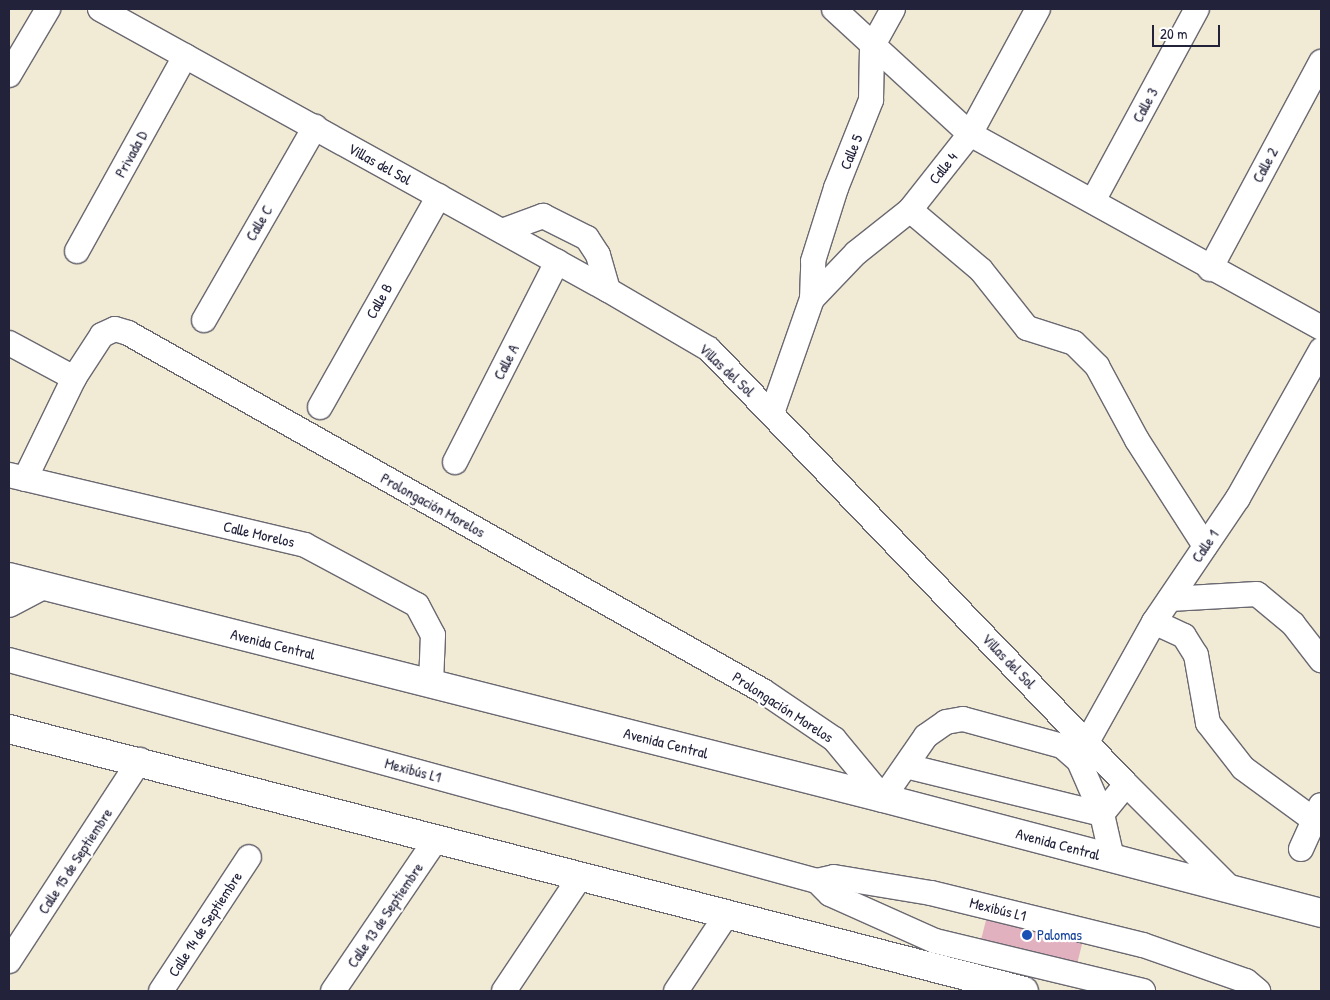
<!DOCTYPE html>
<meta charset="utf-8">
<style>
body{margin:0}
#map{position:relative;width:1330px;height:1000px;overflow:hidden;background:#f1ebd5;font-family:"Patrick Hand",sans-serif}
div>[style]{position:absolute}
.building>*{inset:0;background:#e2b1bf;transform-origin:0 0}
.roads{filter:drop-shadow(1px 0 #6a6871) drop-shadow(-1px 0 #6a6871) drop-shadow(0 1px #6a6871) drop-shadow(0 -1px #6a6871)}
.minor>*{height:24px;margin:-12px;padding:0 12px;transform-origin:12px;border-radius:12px;background:#fff}
.highway>*{height:28px;margin:-14px;padding:0 14px;transform-origin:14px;border-radius:14px;background:#fff}
.dots>*{width:14px;height:14px;translate:-50% -50%;box-sizing:border-box;border:2px solid #fff;border-radius:50%}
span{translate:-50% -50%;white-space:nowrap;text-align:center;line-height:1.15;-webkit-text-stroke:4.5px #fff;paint-order:stroke}
.street-label{font-size:15px;color:#22223b}
.transit-label{font-size:15px;color:#164399}
.left{translate:0 -50%;text-align:left}
.frame{position:absolute;inset:0;border:10px solid #22223b;pointer-events:none}
.scale{position:absolute;left:1152px;top:25px;width:68px;height:22px;box-sizing:border-box;border:2px solid #22223b;border-top:0;padding-left:6px;font-size:15px;line-height:18px;white-space:nowrap;color:#22223b;-webkit-text-stroke:4px #fff;paint-order:stroke}
</style>
<div id="map">
<div class="building">
<div style="left:988px;top:912px;width:99px;height:28px;rotate:14deg"></div>
</div>
<div class="roads">
<div class="minor">
<div style="left:100px;top:9px;width:581px;rotate:28.95deg"></div>
<div style="left:608px;top:290px;width:117px;rotate:30.3deg"></div>
<div style="left:709px;top:349px;width:603px;rotate:46.21deg"></div>
<div style="left:1126px;top:784px;width:150px;rotate:45deg"></div>
<div style="left:834px;top:9px;width:185px;rotate:42.6deg"></div>
<div style="left:970px;top:134px;width:401px;rotate:28.9deg"></div>
<div style="left:9px;top:75px;width:77px;rotate:-59.4deg"></div>
<div style="left:1093px;top:201px;width:218px;rotate:-61.6deg"></div>
<div style="left:910px;top:210px;width:93px;rotate:40.2deg"></div>
<div style="left:981px;top:270px;width:74px;rotate:51.6deg"></div>
<div style="left:1027px;top:328px;width:49px;rotate:17.7deg"></div>
<div style="left:1074px;top:343px;width:33px;rotate:45deg"></div>
<div style="left:1097px;top:366px;width:84px;rotate:61.6deg"></div>
<div style="left:1137px;top:440px;width:126px;rotate:57.3deg"></div>
<div style="left:502px;top:231px;width:44px;rotate:-20.1deg"></div>
<div style="left:543px;top:216px;width:49px;rotate:26.6deg"></div>
<div style="left:587px;top:238px;width:20px;rotate:57deg"></div>
<div style="left:598px;top:255px;width:36px;rotate:74deg"></div>
<div style="left:77px;top:251px;width:223px;rotate:-61deg"></div>
<div style="left:1210px;top:269px;width:235px;rotate:-61.8deg"></div>
<div style="left:812px;top:299px;width:64px;rotate:-46.3deg"></div>
<div style="left:856px;top:253px;width:69px;rotate:-38.5deg"></div>
<div style="left:910px;top:210px;width:97px;rotate:-51.7deg"></div>
<div style="left:970px;top:134px;width:142px;rotate:-61.5deg"></div>
<div style="left:204px;top:320px;width:223px;rotate:-60.1deg"></div>
<div style="left:9px;top:343px;width:74px;rotate:28.3deg"></div>
<div style="left:320px;top:407px;width:242px;rotate:-60.6deg"></div>
<div style="left:772px;top:413px;width:121px;rotate:-70.7deg"></div>
<div style="left:812px;top:299px;width:38px;rotate:-88deg"></div>
<div style="left:813px;top:261px;width:77px;rotate:-72.5deg"></div>
<div style="left:836px;top:188px;width:95px;rotate:-68.3deg"></div>
<div style="left:871px;top:100px;width:53px;rotate:-88.9deg"></div>
<div style="left:872px;top:47px;width:43px;rotate:-61.1deg"></div>
<div style="left:455px;top:462px;width:225px;rotate:-63deg"></div>
<div style="left:9px;top:475px;width:304px;rotate:13.3deg"></div>
<div style="left:305px;top:545px;width:127px;rotate:28.2deg"></div>
<div style="left:417px;top:605px;width:34px;rotate:62deg"></div>
<div style="left:433px;top:635px;width:48px;rotate:92.4deg"></div>
<div style="left:25px;top:479px;width:112px;rotate:-64.1deg"></div>
<div style="left:74px;top:378px;width:51px;rotate:-56.9deg"></div>
<div style="left:102px;top:335px;width:14px;rotate:-25deg"></div>
<div style="left:115px;top:329px;width:14px;rotate:17deg"></div>
<div style="left:128px;top:333px;width:729px;rotate:29.41deg"></div>
<div style="left:763px;top:691px;width:86px;rotate:34.1deg"></div>
<div style="left:834px;top:739px;width:77px;rotate:50.3deg"></div>
<div style="left:883px;top:798px;width:75px;rotate:-55.3deg"></div>
<div style="left:926px;top:736px;width:24px;rotate:-35deg"></div>
<div style="left:946px;top:722px;width:17px;rotate:-10deg"></div>
<div style="left:963px;top:719px;width:103px;rotate:15.3deg"></div>
<div style="left:1062px;top:746px;width:23px;rotate:41deg"></div>
<div style="left:1079px;top:761px;width:58px;rotate:66.5deg"></div>
<div style="left:1102px;top:814px;width:45px;rotate:77.2deg"></div>
<div style="left:1170px;top:599px;width:87px;rotate:-3.3deg"></div>
<div style="left:1257px;top:594px;width:47px;rotate:39.8deg"></div>
<div style="left:1293px;top:624px;width:46px;rotate:52.1deg"></div>
<div style="left:1154px;top:622px;width:33px;rotate:25deg"></div>
<div style="left:1184px;top:636px;width:22px;rotate:58deg"></div>
<div style="left:1196px;top:655px;width:69px;rotate:80deg"></div>
<div style="left:1208px;top:723px;width:57px;rotate:52.1deg"></div>
<div style="left:1243px;top:768px;width:88px;rotate:36.2deg"></div>
<div style="left:9px;top:660px;width:838px;rotate:15.3deg"></div>
<div style="left:817px;top:881px;width:17px;rotate:-13deg"></div>
<div style="left:834px;top:877px;width:98px;rotate:9.4deg"></div>
<div style="left:931px;top:893px;width:218px;rotate:13.8deg"></div>
<div style="left:1143px;top:945px;width:109px;rotate:19.3deg"></div>
<div style="left:1246px;top:981px;width:16px;rotate:40deg"></div>
<div style="left:1087px;top:742px;width:137px;rotate:-60.8deg"></div>
<div style="left:1154px;top:622px;width:150px;rotate:-55.9deg"></div>
<div style="left:1238px;top:498px;width:170px;rotate:-60.7deg"></div>
<div style="left:906px;top:766px;width:202px;rotate:13.8deg"></div>
<div style="left:1102px;top:814px;width:38px;rotate:-51deg"></div>
<div style="left:1301px;top:849px;width:48px;rotate:-65.6deg"></div>
<div style="left:817px;top:881px;width:18px;rotate:45deg"></div>
<div style="left:830px;top:894px;width:115px;rotate:24.1deg"></div>
<div style="left:935px;top:941px;width:214px;rotate:13.5deg"></div>
<div style="left:9px;top:961px;width:240px;rotate:-56.9deg"></div>
<div style="left:161px;top:991px;width:160px;rotate:-56.7deg"></div>
<div style="left:333px;top:991px;width:185px;rotate:-55.8deg"></div>
<div style="left:504px;top:991px;width:137px;rotate:-56.3deg"></div>
<div style="left:676px;top:991px;width:92px;rotate:-56.5deg"></div>
</div>
<div class="highway">
<div style="left:9px;top:577px;width:902px;rotate:14.19deg"></div>
<div style="left:883px;top:798px;width:453px;rotate:14.7deg"></div>
<div style="left:9px;top:603px;width:36px;rotate:-28deg"></div>
<div style="left:9px;top:729px;width:1048px;rotate:14.47deg"></div>
</div>
</div>
<div class="dots">
<div style="left:1027px;top:935px;background:#1a4fb4"></div>
</div>
<div class="street-label">
<span style="left:1145px;top:105px;rotate:-62deg">Calle 3</span>
<span style="left:851px;top:152px;rotate:-68deg">Calle 5</span>
<span style="left:131px;top:154px;rotate:-61deg">Privada D</span>
<span style="left:380px;top:164px;rotate:29deg">Villas del Sol</span>
<span style="left:1265px;top:165px;rotate:-62deg">Calle 2</span>
<span style="left:943px;top:168px;rotate:-52deg">Calle 4</span>
<span style="left:259px;top:223px;rotate:-60deg">Calle C</span>
<span style="left:379px;top:301px;rotate:-61deg">Calle B</span>
<span style="left:506px;top:362px;rotate:-63deg">Calle A</span>
<span style="left:727px;top:370px;rotate:43deg">Villas del Sol</span>
<span style="left:433px;top:505px;rotate:29deg">Prolongación Morelos</span>
<span style="left:259px;top:534px;rotate:13deg">Calle Morelos</span>
<span style="left:1205px;top:546px;rotate:-56deg">Calle 1</span>
<span style="left:273px;top:644px;rotate:14deg">Avenida Central</span>
<span style="left:1009px;top:661px;rotate:46deg">Villas del Sol</span>
<span style="left:783px;top:707px;rotate:33deg">Prolongación Morelos</span>
<span style="left:666px;top:743px;rotate:14deg">Avenida Central</span>
<span style="left:413px;top:770px;rotate:15deg">Mexibús L1</span>
<span style="left:1058px;top:844px;rotate:15deg">Avenida Central</span>
<span style="left:75px;top:861px;rotate:-57deg">Calle 15 de Septiembre</span>
<span style="left:998px;top:909px;rotate:14deg">Mexibús L1</span>
<span style="left:385px;top:915px;rotate:-56deg">Calle 13 de Septiembre</span>
<span style="left:205px;top:924px;rotate:-57deg">Calle 14 de Septiembre</span>
</div>
<div class="transit-label">
<span class="left" style="left:1037px;top:935px">Palomas</span>
</div>
<div class="frame"></div>
<div class="scale">20 m</div>
</div>
